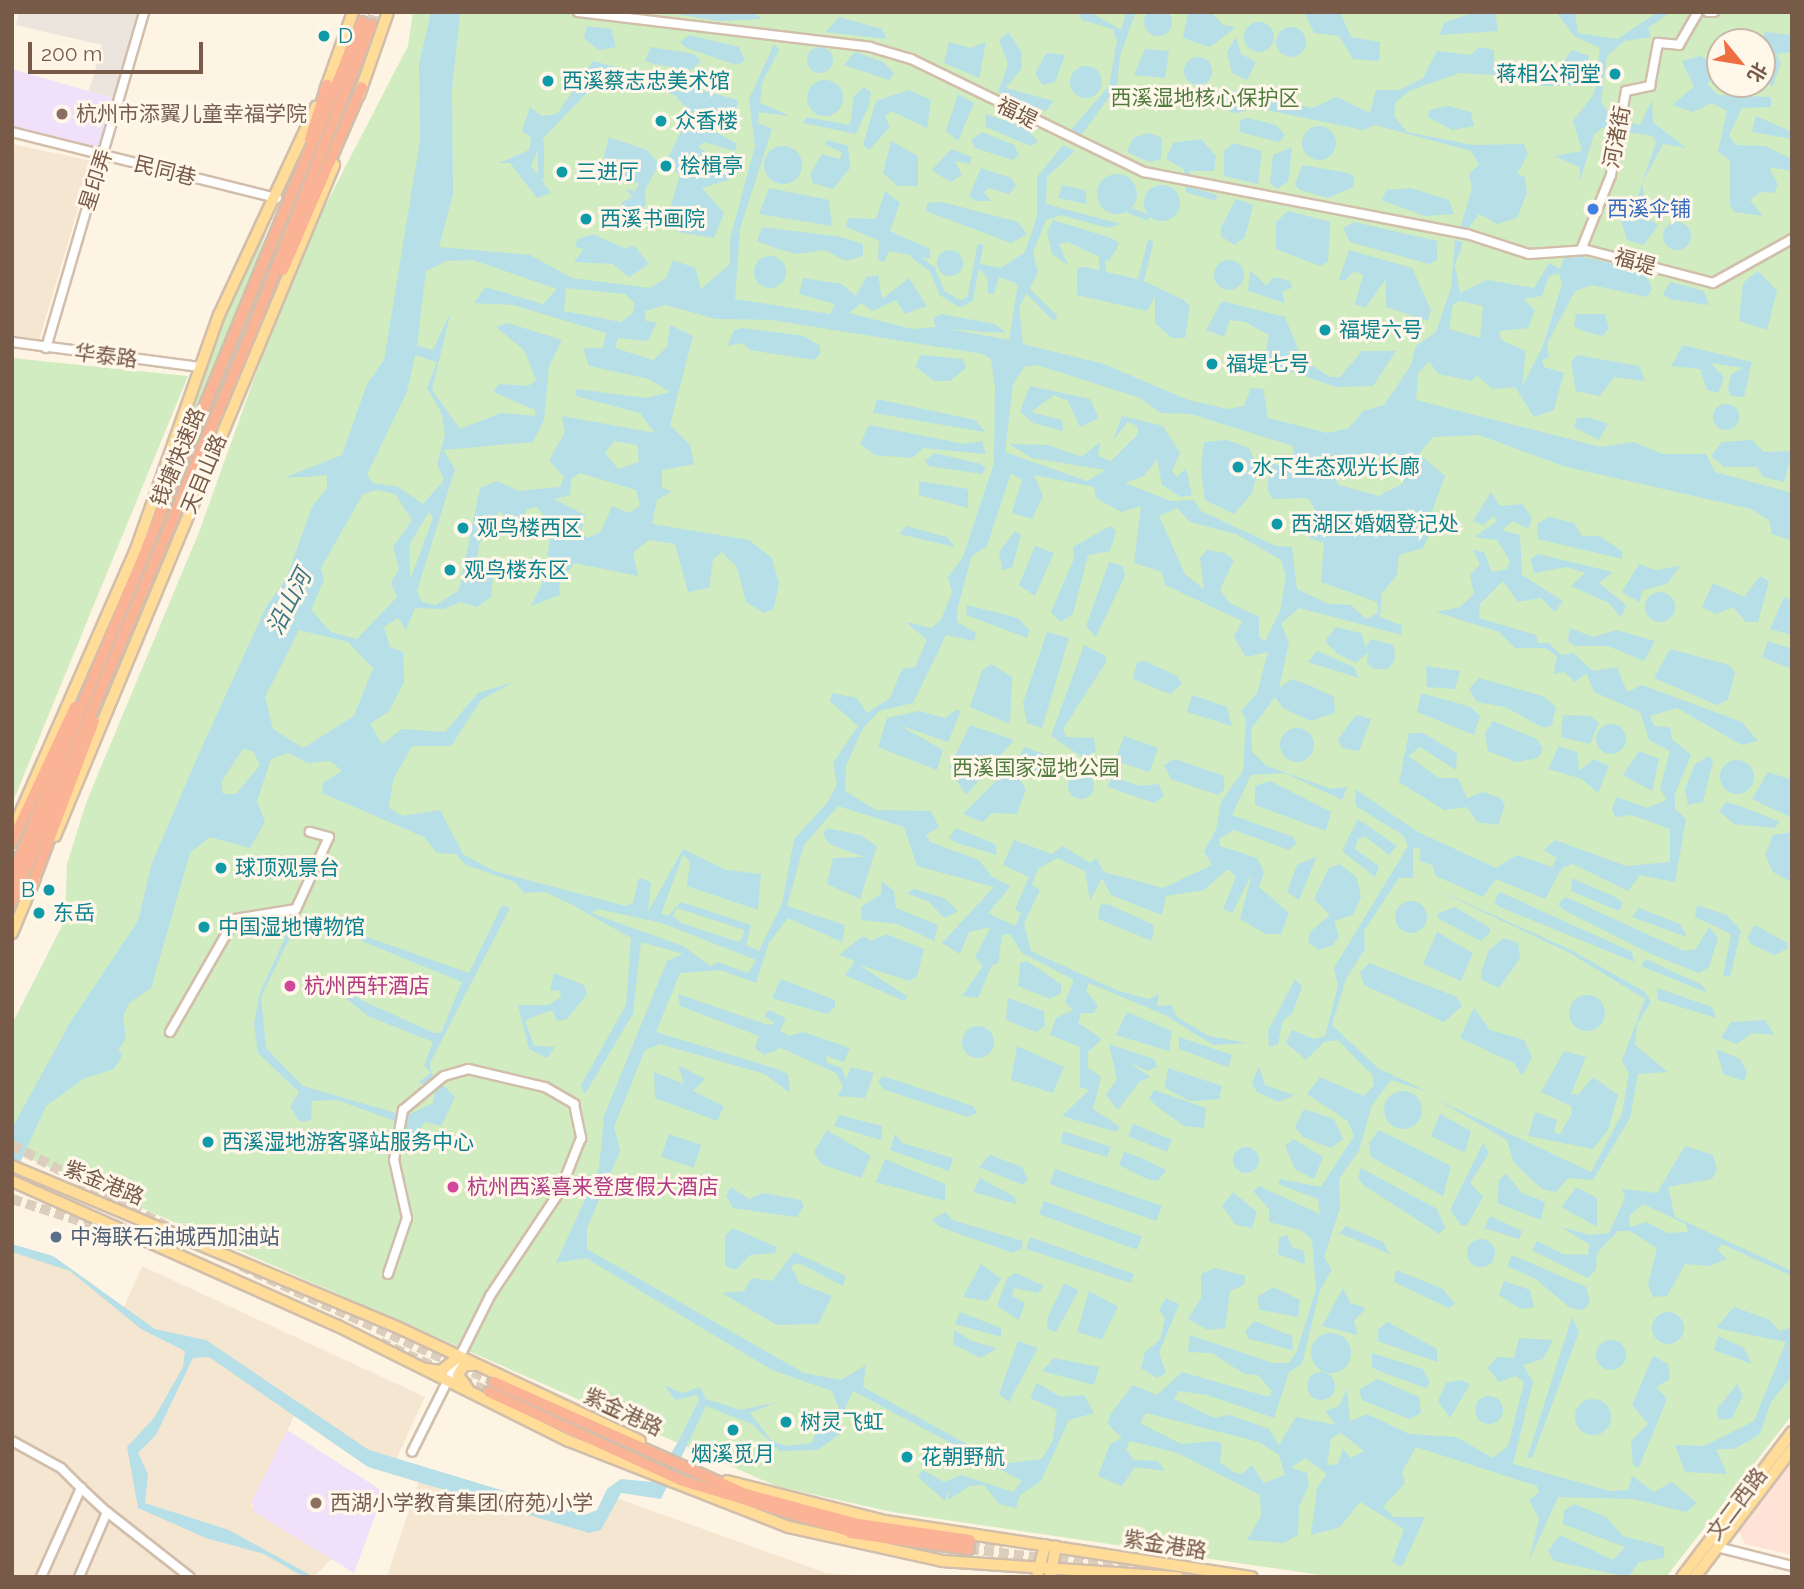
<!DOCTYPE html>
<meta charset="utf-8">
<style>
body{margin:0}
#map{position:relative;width:1804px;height:1589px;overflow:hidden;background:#fdf4e3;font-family:Raleway,"Noto Sans SC",sans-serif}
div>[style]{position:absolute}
.residential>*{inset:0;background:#f5e6d1}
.commercial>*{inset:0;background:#fee3d6}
.industrial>*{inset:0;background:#ece5de}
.education>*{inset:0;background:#f1e0fa}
.green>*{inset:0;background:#d1ecc0}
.water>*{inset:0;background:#b6dfe8;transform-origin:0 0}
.round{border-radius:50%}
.canal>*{height:6px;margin:-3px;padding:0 3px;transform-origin:3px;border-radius:3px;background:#b6dfe8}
.highway-tunnel>*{height:10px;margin-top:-5px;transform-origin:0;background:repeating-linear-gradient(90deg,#dccebc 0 10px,transparent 0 15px)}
.roads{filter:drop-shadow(2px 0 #d1beab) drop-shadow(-2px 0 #d1beab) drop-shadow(0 2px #d1beab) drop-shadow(0 -2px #d1beab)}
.minor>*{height:8px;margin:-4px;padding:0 4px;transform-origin:4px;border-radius:4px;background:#fff}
.major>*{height:10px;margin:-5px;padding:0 5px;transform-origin:5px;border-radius:5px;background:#ffdc98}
.highway>*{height:10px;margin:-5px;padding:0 5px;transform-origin:5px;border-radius:5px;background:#fbb396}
.dots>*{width:19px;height:19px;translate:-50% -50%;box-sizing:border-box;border:4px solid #fff7ea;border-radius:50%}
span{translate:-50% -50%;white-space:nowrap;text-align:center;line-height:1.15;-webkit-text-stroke:6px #fff7ea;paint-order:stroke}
.culture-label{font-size:21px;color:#0d838f}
.left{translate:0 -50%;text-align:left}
.right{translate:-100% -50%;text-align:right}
.park-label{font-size:21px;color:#4f7d3f}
.street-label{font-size:21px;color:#775a47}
.education-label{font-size:21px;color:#785e54}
.shop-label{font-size:21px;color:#366cbe}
.hotel-label{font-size:21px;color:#b23c85}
.service-label{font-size:21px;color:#4e5e75}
.water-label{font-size:23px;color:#3d7784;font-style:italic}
.frame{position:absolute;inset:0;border:14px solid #775a47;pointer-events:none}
.north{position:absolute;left:1706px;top:28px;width:70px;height:70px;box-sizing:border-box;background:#fff7ea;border:2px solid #c9b8a9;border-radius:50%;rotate:120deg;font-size:19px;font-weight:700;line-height:28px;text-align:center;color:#775a47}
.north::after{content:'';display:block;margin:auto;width:24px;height:32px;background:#ee6d41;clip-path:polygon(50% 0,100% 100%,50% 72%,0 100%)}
.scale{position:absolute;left:28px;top:42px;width:175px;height:32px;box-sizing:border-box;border:4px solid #775a47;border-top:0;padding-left:9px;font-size:21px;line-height:24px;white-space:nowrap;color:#775a47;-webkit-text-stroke:5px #fff7ea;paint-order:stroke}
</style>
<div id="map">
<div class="residential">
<div style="clip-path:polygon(12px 144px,92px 161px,38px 344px,12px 339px)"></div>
<div style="clip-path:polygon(12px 1248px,70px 1268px,123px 1309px,142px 1266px,425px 1397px,393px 1466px,295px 1414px,251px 1506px,331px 1559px,314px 1577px,12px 1577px)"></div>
<div style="clip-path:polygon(420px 1477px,592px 1525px,611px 1496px,826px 1573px,868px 1576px,387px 1577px)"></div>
</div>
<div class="commercial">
<div style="clip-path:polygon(1792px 1457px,1792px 1555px,1745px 1544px,1738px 1529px)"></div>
</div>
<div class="industrial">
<div style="clip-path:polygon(19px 12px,137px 12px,116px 99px,89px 91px,102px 45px,16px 25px)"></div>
</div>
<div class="education">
<div style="clip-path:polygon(12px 69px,116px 99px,98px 149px,12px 128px)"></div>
<div style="clip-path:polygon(287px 1430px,384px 1492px,354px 1573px,254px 1512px,252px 1501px)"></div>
</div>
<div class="green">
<div style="clip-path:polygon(evenodd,413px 12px,1792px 12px,1792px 1415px,1666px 1577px,1334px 1577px,892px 1512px,776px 1486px,12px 1151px,12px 1024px,65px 920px,67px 864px,86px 803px,199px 532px,296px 262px,408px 46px,413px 12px,1720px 42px,1762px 42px,1762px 84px,1720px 84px,1720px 42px)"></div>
<div style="clip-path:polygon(269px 224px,242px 305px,171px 471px,213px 341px)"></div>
<div style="clip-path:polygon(12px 358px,188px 376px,12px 804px)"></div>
</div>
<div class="water">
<div class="round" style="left:1144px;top:8px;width:28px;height:28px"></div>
<div style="clip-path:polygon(evenodd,431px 12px,460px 12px,452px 90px,453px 194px,439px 247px,530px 255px,572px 278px,650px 288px,666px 278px,673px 260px,695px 268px,701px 289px,730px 264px,730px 239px,755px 146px,749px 99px,774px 44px,779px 50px,762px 83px,760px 103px,790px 116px,759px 112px,758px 123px,772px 129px,740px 229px,735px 299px,830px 314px,835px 304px,799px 294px,803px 278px,842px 284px,856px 296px,866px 277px,878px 275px,882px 299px,909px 278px,927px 306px,905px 314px,896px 300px,873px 311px,861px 303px,849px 313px,912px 329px,936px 327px,933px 318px,941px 314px,995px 324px,1006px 333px,949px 329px,1009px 340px,1018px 284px,999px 277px,994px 294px,988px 293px,987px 277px,974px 263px,1001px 268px,1025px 252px,1037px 216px,1037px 177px,1063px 145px,1075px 151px,1047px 177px,1046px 204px,1121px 224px,1108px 228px,1061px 215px,1046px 220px,1033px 253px,1038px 273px,1019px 307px,1023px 344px,1104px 364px,1188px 400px,1228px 409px,1244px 406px,1251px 388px,1263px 389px,1268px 418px,1327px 433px,1349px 428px,1363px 411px,1384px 405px,1411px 365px,1416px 346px,1436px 332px,1451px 288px,1455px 240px,1463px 242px,1455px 265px,1460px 293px,1487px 280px,1534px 288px,1549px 263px,1560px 269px,1564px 258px,1583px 257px,1644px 270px,1652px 289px,1647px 297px,1592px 285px,1575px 291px,1547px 344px,1549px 357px,1542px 360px,1544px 367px,1564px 373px,1554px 410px,1534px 417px,1515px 387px,1493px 389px,1477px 376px,1471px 381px,1439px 374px,1429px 362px,1418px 373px,1416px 400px,1601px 447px,1633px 442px,1663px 454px,1706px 454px,1715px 472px,1792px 493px,1792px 541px,1772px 534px,1769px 520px,1751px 509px,1563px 466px,1479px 435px,1433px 437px,1419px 454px,1445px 476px,1431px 514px,1436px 520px,1423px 548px,1399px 555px,1397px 575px,1382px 593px,1380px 617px,1401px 625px,1402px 635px,1299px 608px,1281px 624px,1289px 643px,1279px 688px,1292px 679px,1311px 686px,1334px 697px,1335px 713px,1310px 721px,1283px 708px,1275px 697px,1251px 729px,1252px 752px,1267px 766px,1331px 789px,1347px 787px,1342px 800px,1285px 773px,1251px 775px,1232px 815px,1293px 837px,1296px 843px,1289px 850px,1234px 830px,1219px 839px,1220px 846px,1257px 858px,1264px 872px,1259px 887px,1289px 913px,1281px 934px,1266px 934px,1240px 919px,1252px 874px,1232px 913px,1223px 909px,1236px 877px,1228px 869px,1204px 890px,1166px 896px,1162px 915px,1111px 895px,1102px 878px,1090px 901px,1085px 871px,1057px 858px,1038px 869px,1032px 885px,1040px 890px,1024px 923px,1031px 951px,1116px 990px,1148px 999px,1159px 994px,1157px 1006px,1171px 1005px,1177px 1017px,1209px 1036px,1248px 1043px,1213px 1045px,1167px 1016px,1089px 983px,1086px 991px,1098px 1005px,1094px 1013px,1081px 1013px,1078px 1023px,1102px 1039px,1088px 1052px,1088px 1068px,1101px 1077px,1093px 1109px,1119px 1126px,1117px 1132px,1062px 1116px,1089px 1090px,1080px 1087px,1080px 1047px,1050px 1035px,1056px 1018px,1073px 1010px,1065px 1002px,1074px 980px,1022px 953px,1010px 934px,1002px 935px,998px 964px,992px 965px,978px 998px,962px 996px,983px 966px,975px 957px,991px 927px,969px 932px,960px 954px,942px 943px,994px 887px,917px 866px,904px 827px,838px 806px,804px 845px,787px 906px,845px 925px,842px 942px,788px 918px,769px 943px,756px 983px,720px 970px,680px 973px,656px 1032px,777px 1069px,788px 1074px,790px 1093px,765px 1074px,660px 1044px,645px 1050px,614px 1127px,620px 1151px,587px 1228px,587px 1249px,804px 1373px,841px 1380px,866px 1365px,863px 1387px,1003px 1464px,1042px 1459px,1053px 1440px,1057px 1410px,1030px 1398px,1037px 1383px,1061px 1397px,1084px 1395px,1094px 1413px,1069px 1420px,1041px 1481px,1020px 1495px,1016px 1508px,999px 1504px,984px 1485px,970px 1486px,948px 1500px,949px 1490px,945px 1501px,918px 1477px,923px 1470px,944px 1482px,961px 1475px,1013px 1492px,1022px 1481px,853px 1391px,838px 1424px,841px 1433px,818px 1450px,779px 1451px,752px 1424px,706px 1406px,661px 1499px,621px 1493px,601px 1530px,589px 1533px,368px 1467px,209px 1357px,193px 1358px,156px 1435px,138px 1453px,148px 1474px,145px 1503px,229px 1530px,314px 1577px,304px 1577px,264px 1554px,206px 1538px,138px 1508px,127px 1447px,154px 1418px,183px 1367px,185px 1351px,141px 1329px,70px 1271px,12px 1252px,12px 1244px,53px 1256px,155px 1329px,206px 1340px,369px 1450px,584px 1515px,597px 1510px,607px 1489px,621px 1479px,653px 1482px,678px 1442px,699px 1400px,697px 1395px,675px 1400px,665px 1386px,683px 1393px,700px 1387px,706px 1399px,741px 1410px,778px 1402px,750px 1413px,771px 1440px,786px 1446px,812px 1443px,818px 1425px,828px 1426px,839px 1408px,832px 1391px,772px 1370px,586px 1258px,556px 1263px,599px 1169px,604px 1116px,667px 961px,683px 954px,641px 942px,633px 1014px,585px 1094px,581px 1085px,626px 1005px,631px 938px,569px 903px,545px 892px,524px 893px,515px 882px,466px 865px,456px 854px,437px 853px,424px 837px,322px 793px,323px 783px,342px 771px,330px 761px,308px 763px,288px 753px,271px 759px,257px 801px,265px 822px,250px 848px,210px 837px,190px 853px,151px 988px,129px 1003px,123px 1016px,126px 1038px,118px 1051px,123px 1054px,114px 1069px,85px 1078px,46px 1106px,12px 1180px,12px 1128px,70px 1023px,138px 921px,152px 863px,197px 758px,266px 607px,286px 579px,312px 507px,327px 488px,327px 475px,284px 478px,342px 455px,367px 384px,384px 360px,420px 141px,419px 64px,431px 12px,473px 260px,557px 289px,543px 304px,485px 287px,474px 303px,513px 305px,606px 333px,603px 348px,583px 348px,589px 366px,649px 379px,670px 392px,646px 398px,576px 389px,576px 396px,640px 413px,655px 433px,562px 416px,565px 432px,549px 460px,564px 477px,560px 487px,519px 491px,497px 481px,480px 488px,459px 590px,436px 605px,422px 602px,417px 591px,455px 469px,443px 450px,533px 442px,544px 420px,549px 366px,562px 340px,508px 323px,496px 327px,524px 350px,536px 380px,528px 386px,499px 384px,493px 392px,535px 410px,535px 416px,501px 413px,460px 429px,432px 390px,451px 311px,433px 350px,417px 346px,426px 271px,447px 261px,473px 260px,431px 12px,1559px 273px,1562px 284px,1543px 346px,1522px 387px,1526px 351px,1501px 340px,1499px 331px,1528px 328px,1535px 310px,1523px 299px,1542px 296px,1549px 276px,1559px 273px,431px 12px,566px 288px,625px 294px,635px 303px,633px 313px,621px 322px,564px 311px,566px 288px,431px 12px,1460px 301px,1483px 306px,1480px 338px,1449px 329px,1453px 304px,1460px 301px,431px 12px,666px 305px,716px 319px,772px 320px,983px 354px,991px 359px,995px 387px,994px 463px,963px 557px,948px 577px,952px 592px,941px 620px,931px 628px,906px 622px,927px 640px,915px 667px,902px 669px,890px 698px,867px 713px,857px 698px,832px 693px,830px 701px,858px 726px,833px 763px,837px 784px,827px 803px,794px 839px,782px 904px,759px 951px,746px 945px,751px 925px,681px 902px,669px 915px,661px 914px,683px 855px,690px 862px,687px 886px,758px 910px,761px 874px,726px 870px,683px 849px,648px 912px,651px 882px,639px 878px,633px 903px,626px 906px,494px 871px,463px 854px,440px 810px,403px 816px,389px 808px,393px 780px,412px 746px,451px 746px,481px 700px,513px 682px,478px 693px,445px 732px,402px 729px,382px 744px,370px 724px,389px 711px,404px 682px,403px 652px,390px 647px,384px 627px,398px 618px,406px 630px,415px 608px,444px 609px,460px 602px,477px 607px,491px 597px,493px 576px,476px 568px,479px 544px,500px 511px,512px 531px,526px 520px,526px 509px,537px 507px,552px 526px,544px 579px,531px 606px,560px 595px,559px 585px,574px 563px,638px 576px,633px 553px,649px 540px,675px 544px,688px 592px,709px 588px,713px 559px,722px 552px,737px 567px,746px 602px,764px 613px,774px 608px,779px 583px,772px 558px,749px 540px,652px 524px,657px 500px,672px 491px,662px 488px,662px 470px,694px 464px,690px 445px,670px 425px,693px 336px,670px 325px,667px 347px,653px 360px,615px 348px,618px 338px,648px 341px,657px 322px,646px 321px,645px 311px,666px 305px,431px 12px,415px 355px,437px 362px,427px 388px,442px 414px,445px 435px,437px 464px,444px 480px,423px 504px,398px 487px,373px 483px,367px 474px,407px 392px,415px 355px,431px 12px,1037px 365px,1140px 398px,1161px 413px,1191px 414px,1293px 446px,1294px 466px,1271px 464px,1267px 489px,1273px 499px,1308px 498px,1321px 520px,1309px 538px,1324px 543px,1321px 582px,1377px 602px,1378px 613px,1366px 619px,1351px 605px,1329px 604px,1297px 589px,1292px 547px,1276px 546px,1201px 511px,1194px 500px,1171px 501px,1125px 483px,1144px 476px,1157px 459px,1162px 485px,1181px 497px,1192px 495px,1186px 468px,1177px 477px,1172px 471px,1180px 453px,1163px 426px,1122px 416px,1113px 440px,1128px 422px,1137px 426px,1138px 434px,1111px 461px,1098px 456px,1100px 442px,1082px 457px,1048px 445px,1009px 444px,1032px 458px,1106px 470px,1087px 481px,1005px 452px,1013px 384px,1024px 367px,1037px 365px,431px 12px,614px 441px,637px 445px,639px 462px,618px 469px,605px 453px,614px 441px,431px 12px,1397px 452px,1393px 460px,1404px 483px,1379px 496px,1339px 485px,1326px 461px,1329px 456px,1359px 463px,1397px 452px,431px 12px,580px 473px,636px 490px,640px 506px,629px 513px,612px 506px,601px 532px,587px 538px,581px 533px,585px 515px,554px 499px,570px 495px,571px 479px,580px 473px,431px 12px,1011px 473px,1022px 480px,1012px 513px,1032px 519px,1043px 496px,1034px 475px,1094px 487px,1096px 498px,1121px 512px,1141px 506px,1134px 563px,1162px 572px,1165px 585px,1242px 621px,1234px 637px,1246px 657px,1268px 652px,1257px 693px,1241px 711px,1246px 719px,1243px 771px,1221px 802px,1216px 830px,1204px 851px,1212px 865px,1163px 888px,1104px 872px,1096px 858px,1090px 863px,1063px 846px,1052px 854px,1014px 840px,1003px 865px,1029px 877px,1015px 909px,1021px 913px,1015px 926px,988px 913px,1011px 886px,992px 877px,979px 860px,930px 842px,926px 835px,939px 827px,931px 811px,876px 810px,845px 791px,846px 766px,863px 728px,879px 711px,913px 703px,946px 635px,974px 641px,976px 633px,957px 622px,957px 611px,971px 557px,987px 546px,1011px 473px,431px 12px,377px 490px,395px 494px,412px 520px,393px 547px,399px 569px,391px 583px,397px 597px,357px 639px,331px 632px,311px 610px,324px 580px,321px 568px,363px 494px,377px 490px,431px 12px,1177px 508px,1190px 522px,1236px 534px,1281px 560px,1286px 576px,1280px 611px,1265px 641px,1259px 637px,1259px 617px,1230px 603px,1220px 590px,1234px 560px,1225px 553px,1207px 550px,1200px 558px,1204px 589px,1185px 574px,1159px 516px,1177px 508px,431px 12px,429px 512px,433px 518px,410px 580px,409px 545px,429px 512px,431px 12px,299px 630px,348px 642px,373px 668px,354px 716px,303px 748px,273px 729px,265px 697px,299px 630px,431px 12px,243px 749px,253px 751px,260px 765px,236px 794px,223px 794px,221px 782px,243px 749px,431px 12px,677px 908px,744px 930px,743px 936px,739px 942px,681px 923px,673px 916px,677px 908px,431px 12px,598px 909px,662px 923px,756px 960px,748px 973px,718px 962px,710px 966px,683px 946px,591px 913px,598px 909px)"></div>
<div style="clip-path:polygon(663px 12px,753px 12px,762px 19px,717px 21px)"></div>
<div style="clip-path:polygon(1090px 12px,1121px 30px,1126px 12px,1136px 12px,1120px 56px,1117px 85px,1125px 87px,1109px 97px,1080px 137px,1070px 131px,1109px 86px,1117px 41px,1113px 29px,1082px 20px,1079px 14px)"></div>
<div style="clip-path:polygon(1188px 12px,1211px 12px,1223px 25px,1236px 27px,1210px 47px,1183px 38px)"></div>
<div style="clip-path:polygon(1304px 12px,1340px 12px,1351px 37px,1380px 42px,1379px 61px,1353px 59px,1339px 36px,1314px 33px)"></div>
<div style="clip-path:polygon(1476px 12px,1495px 12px,1498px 31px,1439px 35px,1445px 22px)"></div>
<div style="clip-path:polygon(1556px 12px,1575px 12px,1578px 33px,1617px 39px,1658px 12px,1671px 12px,1648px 28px,1651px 37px,1624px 41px,1607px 56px,1601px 102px,1612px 119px,1640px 125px,1652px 100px,1653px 122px,1686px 148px,1663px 144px,1642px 184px,1649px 219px,1658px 225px,1644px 245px,1627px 240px,1619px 215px,1625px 203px,1636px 202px,1656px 142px,1652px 136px,1602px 128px,1594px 134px,1580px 181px,1580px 167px,1554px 156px,1582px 151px,1573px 121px,1594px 94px,1600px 48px,1574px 36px)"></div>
<div style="clip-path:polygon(839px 17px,882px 29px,887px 39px,826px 32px)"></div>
<div class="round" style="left:1244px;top:22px;width:30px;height:30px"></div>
<div style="clip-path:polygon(587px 26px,611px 29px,616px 47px,599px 50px,584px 38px)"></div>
<div class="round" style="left:1276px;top:27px;width:30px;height:30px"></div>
<div style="clip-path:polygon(1008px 32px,1021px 51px,1022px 68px,1006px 88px,1054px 101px,1046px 111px,998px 92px,1008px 64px,999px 40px)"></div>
<div style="clip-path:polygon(1766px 32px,1792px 35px,1792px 52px,1776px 54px,1781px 63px,1773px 86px,1762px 83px,1762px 54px,1769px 47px,1758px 42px)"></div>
<div style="clip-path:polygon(689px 35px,739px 47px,745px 61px,736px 65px,687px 48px,680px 42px)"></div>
<div style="clip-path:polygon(1236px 37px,1241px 54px,1256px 62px,1247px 80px,1232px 73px,1227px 52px)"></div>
<div style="clip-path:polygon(949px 42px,971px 48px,986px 42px,979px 78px,944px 63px)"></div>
<div style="clip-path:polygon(651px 47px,694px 54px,701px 62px,691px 70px,654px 64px,645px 61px)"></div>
<div style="clip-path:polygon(1479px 47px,1494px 50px,1495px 75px,1459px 73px,1409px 91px,1395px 103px,1394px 116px,1407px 132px,1473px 145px,1524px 144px,1528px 154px,1517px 174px,1525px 177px,1527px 193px,1517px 218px,1497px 224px,1479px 214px,1467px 230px,1460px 229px,1472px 188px,1469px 174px,1479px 164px,1471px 151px,1375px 125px,1363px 130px,1257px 108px,1235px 113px,1175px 92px,1133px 90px,1236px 91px,1312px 108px,1337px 97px,1370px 113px,1376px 90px,1399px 90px,1423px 78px,1437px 51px,1471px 55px)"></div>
<div class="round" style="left:807px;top:47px;width:26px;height:26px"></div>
<div style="clip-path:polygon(1145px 49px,1169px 51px,1165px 78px,1134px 75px)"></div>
<div style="clip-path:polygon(1572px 50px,1589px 56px,1581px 86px,1528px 86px,1516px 79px,1555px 73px)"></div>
<div style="clip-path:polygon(855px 52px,883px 62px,894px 73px,889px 80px,844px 65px)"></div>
<div style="clip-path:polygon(1046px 53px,1065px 55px,1055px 82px,1043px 85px,1035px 74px)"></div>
<div style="clip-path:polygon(1700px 56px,1720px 67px,1707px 84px,1718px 95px,1771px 97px,1771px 107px,1742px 108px,1729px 135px,1736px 145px,1765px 146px,1792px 159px,1792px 171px,1769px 167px,1778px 185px,1774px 193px,1760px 192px,1750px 200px,1763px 216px,1734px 212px,1730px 205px,1730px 160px,1718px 152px,1727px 111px,1712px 103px,1693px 112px,1672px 105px,1694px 87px,1682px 61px)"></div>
<div class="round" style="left:1184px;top:57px;width:28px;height:28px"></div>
<div style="clip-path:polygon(593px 61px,738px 100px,735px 120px,711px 115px,700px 123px,737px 144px,735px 151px,704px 142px,698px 147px,715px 158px,737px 160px,728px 180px,702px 188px,724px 213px,714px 238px,677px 232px,678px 212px,670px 209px,680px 174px,669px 169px,668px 158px,690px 113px,676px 96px,639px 82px,590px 90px,544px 137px,531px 166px,551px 193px,537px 198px,510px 163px,499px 163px,529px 150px,531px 137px,522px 131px,530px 107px,542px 116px,557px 114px)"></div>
<div class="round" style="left:1070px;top:66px;width:32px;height:32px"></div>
<div class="round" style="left:807px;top:80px;width:36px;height:36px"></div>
<div style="clip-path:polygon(864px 87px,871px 92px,869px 105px,856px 134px,803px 123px,806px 117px,850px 125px,854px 96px)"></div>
<div style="clip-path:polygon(909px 90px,931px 100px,927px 128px,891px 111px,885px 116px,890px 127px,869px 150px,863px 145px,876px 101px)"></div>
<div style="clip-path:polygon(958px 94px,974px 103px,958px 141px,946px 131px)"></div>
<div style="clip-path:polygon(1448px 106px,1471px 112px,1474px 126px,1452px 130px,1428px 117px,1429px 110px)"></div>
<div style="clip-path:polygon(985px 114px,1025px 127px,1038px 142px,1030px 146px,986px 127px)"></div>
<div style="clip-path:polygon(1756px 116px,1792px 132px,1792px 139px,1752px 132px)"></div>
<div style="clip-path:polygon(1248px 118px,1276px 125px,1285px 135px,1279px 142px,1240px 132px,1240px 120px)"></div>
<div class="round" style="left:1302px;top:126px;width:34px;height:34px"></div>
<div style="clip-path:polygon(982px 132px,1014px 145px,1019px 155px,1013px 160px,975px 148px,971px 140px)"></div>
<div style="clip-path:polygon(1149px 133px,1162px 138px,1161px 159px,1149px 162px,1127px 152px,1133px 138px)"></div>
<div style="clip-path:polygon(609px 137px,647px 150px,659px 164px,645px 190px,646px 204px,638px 213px,629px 208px,633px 215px,622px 210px,622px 202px,632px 197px,626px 188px,635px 192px,639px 183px,598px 180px)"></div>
<div style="clip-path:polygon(1201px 139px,1216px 156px,1214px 171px,1187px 171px,1166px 159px,1173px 143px)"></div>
<div style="clip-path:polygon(828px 140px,848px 146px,850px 168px,833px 189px,813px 183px,810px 174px,822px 154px,840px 159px,842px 153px,825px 144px)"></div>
<div style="clip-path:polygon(891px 141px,918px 156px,918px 186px,898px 186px,883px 173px)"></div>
<div style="clip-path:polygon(1233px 143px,1262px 151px,1258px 184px,1224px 176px,1224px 151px)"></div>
<div class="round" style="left:764px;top:146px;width:38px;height:38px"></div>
<div style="clip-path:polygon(1292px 147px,1288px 182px,1277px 189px,1270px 183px,1273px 155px)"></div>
<div style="clip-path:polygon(951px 149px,972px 157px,970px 164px,955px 161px,962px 175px,950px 182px,932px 170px)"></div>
<div style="clip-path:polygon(1302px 165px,1348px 173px,1354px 176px,1353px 187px,1328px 198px,1300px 190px,1295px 185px)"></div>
<div style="clip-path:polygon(981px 168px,1011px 178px,1016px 186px,1009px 194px,989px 188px,984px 192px,991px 201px,975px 201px,969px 196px)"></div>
<div class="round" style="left:1097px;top:174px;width:40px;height:40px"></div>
<div style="clip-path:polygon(1062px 185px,1085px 190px,1087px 204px,1058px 198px)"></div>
<div class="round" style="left:1144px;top:185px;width:36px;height:36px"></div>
<div style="clip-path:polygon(769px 188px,829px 200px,832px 226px,759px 214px)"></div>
<div style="clip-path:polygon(1411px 188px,1449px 200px,1454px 214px,1425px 216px,1381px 200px,1387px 190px)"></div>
<div style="clip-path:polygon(885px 191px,900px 203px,890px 231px,930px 249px,930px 259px,889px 251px,884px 262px,878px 260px,879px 241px,845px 226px,849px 218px,876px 219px)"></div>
<div style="clip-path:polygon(1236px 199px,1253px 205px,1245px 237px,1234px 245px,1221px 236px,1221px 228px)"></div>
<div style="clip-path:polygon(942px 202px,1018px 222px,1027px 234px,1011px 243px,926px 211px,927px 203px)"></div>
<div style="clip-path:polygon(1288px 211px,1330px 222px,1328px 262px,1320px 266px,1276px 249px,1276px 222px)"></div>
<div style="clip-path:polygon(1053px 220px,1111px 238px,1119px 243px,1116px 250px,1108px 261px,1068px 242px,1059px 244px,1068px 265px,1052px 254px,1047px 232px)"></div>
<div style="clip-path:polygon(1354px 222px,1437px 241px,1437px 260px,1429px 264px,1350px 242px,1343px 228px)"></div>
<div class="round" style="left:1663px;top:222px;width:28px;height:28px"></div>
<div style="clip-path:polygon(762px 227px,841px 237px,863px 244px,863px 256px,846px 261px,825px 250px,797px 254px,775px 248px,757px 241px)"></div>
<div style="clip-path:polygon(593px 234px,626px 249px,634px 245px,649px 264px,629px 277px,613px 264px,574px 262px,584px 249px,575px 247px,578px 239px)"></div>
<div style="clip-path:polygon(1349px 250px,1412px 268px,1431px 310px,1428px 321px,1386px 307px,1386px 279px,1365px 308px,1355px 304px,1363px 275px,1354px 271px,1345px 281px,1339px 279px)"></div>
<div class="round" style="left:937px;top:250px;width:26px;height:26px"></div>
<div class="round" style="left:754px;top:256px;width:32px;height:32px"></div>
<div class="round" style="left:1214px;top:260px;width:30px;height:30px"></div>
<div style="clip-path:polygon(1085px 267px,1141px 280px,1184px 300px,1190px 306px,1185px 338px,1172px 338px,1155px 323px,1155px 296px,1147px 311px,1077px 295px,1077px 268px)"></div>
<div style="clip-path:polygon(1250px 270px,1267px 286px,1273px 277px,1290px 281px,1292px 288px,1282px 291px,1285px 303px,1248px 291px)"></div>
<div style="clip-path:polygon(1758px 271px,1777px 291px,1767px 330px,1739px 321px,1743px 283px)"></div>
<div style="clip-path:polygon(1670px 282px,1704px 291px,1709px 305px,1669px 299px,1663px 294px)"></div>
<div style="clip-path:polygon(1222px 301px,1285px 317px,1302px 359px,1330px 377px,1340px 377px,1362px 351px,1396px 351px,1373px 386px,1336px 387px,1264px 362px,1269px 335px,1245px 322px,1230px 320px,1224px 337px,1206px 330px)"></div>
<div style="clip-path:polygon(1576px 314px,1605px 314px,1609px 328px,1603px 336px,1583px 331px,1574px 326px)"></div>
<div style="clip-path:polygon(744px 328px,804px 336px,820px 346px,820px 354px,814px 360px,750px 350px,743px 343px,727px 346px,734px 330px)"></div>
<div style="clip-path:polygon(1683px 345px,1752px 362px,1744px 397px,1731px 396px,1728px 388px,1731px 374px,1743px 368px,1711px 363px,1724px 378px,1718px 393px,1707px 390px,1700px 369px,1671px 366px)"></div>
<div style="clip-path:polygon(921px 355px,963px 359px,966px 368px,950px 381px,934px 381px,915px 366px)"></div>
<div style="clip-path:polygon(1577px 355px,1639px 366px,1645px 381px,1614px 377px,1600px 396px,1576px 391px,1571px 362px)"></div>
<div style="clip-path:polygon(1030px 386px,1090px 399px,1099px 418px,1080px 427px,1068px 401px,1054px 395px,1031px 412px,1062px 420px,1063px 431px,1033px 423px,1020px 411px)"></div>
<div style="clip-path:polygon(877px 399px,975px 420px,985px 432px,873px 413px)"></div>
<div class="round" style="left:1713px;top:404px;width:26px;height:26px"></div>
<div style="clip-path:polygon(1588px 417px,1608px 424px,1599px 440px,1574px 427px,1577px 418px)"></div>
<div style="clip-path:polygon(869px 425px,964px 444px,982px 441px,986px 454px,923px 448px,912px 458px,875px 455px,860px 444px)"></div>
<div style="clip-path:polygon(1227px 440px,1249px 448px,1258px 468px,1252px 493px,1234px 514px,1205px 500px,1201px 471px,1204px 442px)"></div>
<div style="clip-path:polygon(1752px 440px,1764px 452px,1792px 451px,1784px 482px,1763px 477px,1757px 467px,1724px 467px,1711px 456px,1722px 442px)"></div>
<div style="clip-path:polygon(934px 453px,981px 464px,986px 468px,982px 474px,929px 466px,925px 461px)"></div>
<div style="clip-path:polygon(919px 481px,968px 489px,968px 508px,919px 495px)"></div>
<div style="clip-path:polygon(evenodd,1491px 492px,1500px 506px,1522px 504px,1532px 518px,1528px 529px,1513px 521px,1502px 530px,1520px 535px,1522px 575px,1563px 601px,1555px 612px,1541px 598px,1518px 602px,1503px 581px,1480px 604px,1479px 618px,1536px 635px,1538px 643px,1549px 643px,1561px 655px,1573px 653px,1593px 671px,1617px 667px,1627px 692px,1642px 685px,1742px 722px,1758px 741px,1742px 745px,1677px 708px,1650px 716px,1654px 726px,1670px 727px,1672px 739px,1691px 755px,1675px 794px,1675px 809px,1686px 819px,1675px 882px,1640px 875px,1628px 891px,1573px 864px,1562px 868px,1545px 899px,1496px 879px,1483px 897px,1436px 876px,1432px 865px,1419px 861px,1421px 849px,1413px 847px,1413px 878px,1399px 878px,1364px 931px,1365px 949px,1346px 979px,1332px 1025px,1378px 1068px,1430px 1093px,1391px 1080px,1372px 1105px,1359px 1151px,1339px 1179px,1340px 1208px,1324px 1257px,1332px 1270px,1320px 1290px,1302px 1364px,1289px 1372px,1274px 1418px,1207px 1395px,1179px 1391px,1174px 1399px,1215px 1418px,1230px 1415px,1269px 1429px,1279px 1445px,1296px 1417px,1336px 1425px,1325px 1411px,1339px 1406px,1347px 1389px,1350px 1421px,1367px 1414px,1409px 1434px,1456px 1437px,1493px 1458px,1508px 1446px,1524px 1382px,1516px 1376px,1499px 1382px,1488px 1368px,1497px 1357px,1514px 1358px,1519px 1338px,1553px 1340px,1543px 1359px,1523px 1365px,1533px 1382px,1513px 1464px,1610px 1491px,1628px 1490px,1632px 1476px,1654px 1492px,1672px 1482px,1697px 1503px,1686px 1512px,1633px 1499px,1558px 1497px,1529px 1561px,1539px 1518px,1529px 1500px,1539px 1492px,1537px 1486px,1416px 1447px,1402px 1472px,1405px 1483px,1383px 1507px,1394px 1517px,1425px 1517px,1402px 1567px,1392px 1562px,1404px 1529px,1360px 1502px,1340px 1527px,1311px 1535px,1317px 1488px,1327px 1474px,1305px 1458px,1291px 1468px,1307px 1473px,1309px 1485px,1299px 1506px,1298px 1535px,1284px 1543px,1247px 1540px,1261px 1516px,1260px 1495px,1178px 1453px,1130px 1441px,1126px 1449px,1134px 1460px,1158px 1461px,1165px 1471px,1135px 1467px,1122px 1486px,1098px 1476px,1110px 1444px,1122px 1438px,1108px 1424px,1110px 1415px,1133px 1385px,1157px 1395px,1182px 1372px,1269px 1397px,1272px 1391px,1258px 1375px,1244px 1374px,1212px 1353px,1188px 1352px,1190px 1335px,1273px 1363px,1289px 1363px,1297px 1351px,1316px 1289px,1312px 1240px,1301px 1230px,1269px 1222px,1269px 1209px,1253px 1191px,1259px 1186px,1320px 1214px,1318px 1199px,1278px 1184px,1280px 1179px,1321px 1187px,1354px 1136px,1348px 1121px,1307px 1094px,1320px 1077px,1364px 1096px,1374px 1085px,1373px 1076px,1338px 1040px,1324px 1042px,1306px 1060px,1286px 1043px,1292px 1030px,1314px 1039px,1325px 1036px,1338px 986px,1334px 968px,1408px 846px,1404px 836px,1356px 806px,1355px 789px,1418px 832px,1496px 868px,1517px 855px,1552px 867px,1557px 858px,1544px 850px,1555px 840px,1626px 866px,1670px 862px,1670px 829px,1632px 815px,1615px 817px,1612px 808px,1617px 797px,1647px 808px,1667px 800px,1660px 789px,1670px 751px,1649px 740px,1640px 712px,1594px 692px,1586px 673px,1575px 682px,1564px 672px,1554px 674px,1557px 656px,1545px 648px,1515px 648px,1499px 632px,1436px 612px,1460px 607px,1474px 594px,1470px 575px,1480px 564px,1473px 550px,1484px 552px,1492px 572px,1507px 569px,1510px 561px,1497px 540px,1474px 537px,1496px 522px,1495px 515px,1483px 525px,1473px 521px,1491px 492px,1146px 1413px,1259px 1442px,1279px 1455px,1285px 1475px,1264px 1483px,1252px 1465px,1242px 1474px,1233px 1472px,1220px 1462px,1222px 1445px,1217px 1441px,1181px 1444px,1140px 1423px,1146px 1413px,1491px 492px,1341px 1433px,1364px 1451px,1351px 1458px,1343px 1449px,1338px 1464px,1327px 1465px,1331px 1438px,1341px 1433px)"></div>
<div style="clip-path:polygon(1549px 517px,1574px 523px,1582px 536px,1599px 536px,1622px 551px,1622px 559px,1538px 539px,1537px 524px)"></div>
<div style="clip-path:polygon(906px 526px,947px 537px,955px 547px,899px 534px)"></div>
<div style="clip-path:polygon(1110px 526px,1116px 531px,1110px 551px,1088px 555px,1073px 614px,1060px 622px,1051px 612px,1074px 559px,1073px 547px)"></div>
<div style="clip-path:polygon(1015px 531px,1021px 535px,1012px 568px,1002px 570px,999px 552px)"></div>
<div style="clip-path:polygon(1035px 546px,1054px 553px,1035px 596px,1019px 585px)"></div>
<div style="clip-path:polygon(1538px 554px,1613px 572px,1599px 583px,1626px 605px,1621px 618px,1609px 603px,1571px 586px,1585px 573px,1567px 567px,1534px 573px,1531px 559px)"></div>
<div style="clip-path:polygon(1109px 562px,1123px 566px,1125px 576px,1096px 637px,1086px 626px)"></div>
<div style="clip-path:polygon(1639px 564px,1655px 570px,1680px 566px,1667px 584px,1643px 590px,1639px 602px,1622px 592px)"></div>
<div style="clip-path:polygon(1760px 576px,1769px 581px,1758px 622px,1746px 622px,1733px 607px,1716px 614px,1702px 607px,1713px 583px,1744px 597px)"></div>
<div class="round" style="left:1645px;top:592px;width:30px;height:30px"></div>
<div style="clip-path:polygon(1784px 597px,1792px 599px,1792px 635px,1770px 629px)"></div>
<div style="clip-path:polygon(967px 605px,1018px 618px,1029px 630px,1027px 638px,966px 615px)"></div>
<div style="clip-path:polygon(1336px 627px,1361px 633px,1366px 647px,1371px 639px,1394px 645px,1395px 660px,1388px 669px,1374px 669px,1367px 664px,1368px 652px,1356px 663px,1338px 654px,1325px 641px)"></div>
<div style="clip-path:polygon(1570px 628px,1593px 637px,1617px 630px,1655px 641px,1644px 661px,1608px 646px,1574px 646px,1568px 640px)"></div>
<div style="clip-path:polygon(1047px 632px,1069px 638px,1042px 728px,1027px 723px,1023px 703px)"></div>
<div style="clip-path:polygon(1768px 641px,1792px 649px,1792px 669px,1762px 657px)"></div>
<div style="clip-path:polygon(1084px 645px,1106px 656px,1106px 662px,1063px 729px,1066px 737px,1094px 738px,1096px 752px,1082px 757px,1051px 736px)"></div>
<div style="clip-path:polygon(1670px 649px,1729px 665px,1735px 672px,1728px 700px,1717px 705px,1654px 678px)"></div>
<div style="clip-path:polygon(1317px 651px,1354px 667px,1359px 678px,1308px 662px)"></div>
<div style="clip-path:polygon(1145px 661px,1177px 676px,1182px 684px,1170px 694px,1133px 679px,1137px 662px)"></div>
<div style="clip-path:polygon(991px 664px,1012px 677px,1010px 724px,970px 707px,982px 671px)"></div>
<div style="clip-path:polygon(1426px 666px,1460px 671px,1455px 689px,1427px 687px)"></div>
<div style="clip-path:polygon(1479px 678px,1543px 696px,1556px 707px,1552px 725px,1544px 728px,1505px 707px,1477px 702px,1469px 689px)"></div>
<div style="clip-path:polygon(1421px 693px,1471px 707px,1480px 716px,1474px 735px,1417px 712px)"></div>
<div style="clip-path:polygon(1192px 695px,1227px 707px,1232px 726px,1187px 712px)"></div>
<div style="clip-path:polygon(956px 710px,961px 711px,948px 742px,899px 725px,943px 750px,937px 770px,878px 747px,887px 718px,919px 711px,945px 718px)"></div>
<div style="clip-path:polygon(1356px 715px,1371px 719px,1359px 751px,1342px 748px,1338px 739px)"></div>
<div style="clip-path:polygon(1563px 715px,1590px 716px,1599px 723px,1590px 744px,1561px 737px)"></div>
<div style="clip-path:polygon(1493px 721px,1537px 739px,1543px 749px,1538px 758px,1516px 762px,1488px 751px,1485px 733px)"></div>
<div class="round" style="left:1596px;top:724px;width:30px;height:30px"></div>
<div style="clip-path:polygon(970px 725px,1014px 740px,966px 795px,949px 768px)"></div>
<div class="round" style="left:1280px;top:728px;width:34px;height:34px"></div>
<div style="clip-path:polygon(1409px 733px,1423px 733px,1457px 753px,1456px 770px,1420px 747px,1408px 756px,1439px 778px,1458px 778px,1467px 798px,1483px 792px,1500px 798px,1505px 804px,1498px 825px,1477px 822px,1467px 807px,1444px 810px,1399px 782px)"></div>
<div style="left:1124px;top:736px;width:36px;height:26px;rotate:19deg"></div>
<div style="clip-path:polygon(1559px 746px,1577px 752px,1579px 771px,1594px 759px,1609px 766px,1598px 793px,1582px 779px,1548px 769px)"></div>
<div style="clip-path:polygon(1024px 747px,1056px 758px,1053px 779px,1016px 765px)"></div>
<div style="clip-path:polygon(1639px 751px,1659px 759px,1652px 791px,1623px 775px)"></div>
<div style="clip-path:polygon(1709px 756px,1713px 761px,1703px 802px,1688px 805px,1685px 789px,1695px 764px)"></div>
<div style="clip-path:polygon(1175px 759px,1224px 776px,1224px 790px,1218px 795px,1171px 779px,1164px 765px)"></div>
<div class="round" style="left:1720px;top:760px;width:34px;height:34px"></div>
<div style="clip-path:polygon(1768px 772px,1792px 780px,1790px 817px,1752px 799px)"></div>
<div class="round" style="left:1068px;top:773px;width:26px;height:26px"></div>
<div style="clip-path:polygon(1003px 774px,1018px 778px,1026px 789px,1017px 814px,992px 813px,982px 822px,963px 814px)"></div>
<div style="clip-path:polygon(1113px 777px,1140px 786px,1159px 784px,1164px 796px,1154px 803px,1119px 791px,1107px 786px)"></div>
<div style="clip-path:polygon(1270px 781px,1331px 812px,1326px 831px,1255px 805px,1255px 786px)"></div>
<div style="clip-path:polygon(1726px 802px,1740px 806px,1780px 822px,1774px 828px,1734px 824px,1719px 811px)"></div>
<div style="clip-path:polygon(1358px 819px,1397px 846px,1389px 855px,1365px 836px,1358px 839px,1355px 849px,1379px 866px,1375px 877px,1342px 851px)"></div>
<div style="clip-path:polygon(827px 828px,860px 835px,877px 846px,860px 899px,827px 884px,833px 858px,864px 857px,829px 844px,823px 833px)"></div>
<div style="clip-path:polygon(956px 828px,995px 844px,997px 855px,957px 843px,949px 838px)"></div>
<div style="clip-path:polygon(1792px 832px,1792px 879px,1789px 881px,1773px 872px,1765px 855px,1773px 835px)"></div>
<div style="clip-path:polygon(1317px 856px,1299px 900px,1287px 892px,1297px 865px)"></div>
<div style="clip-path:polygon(1340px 864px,1357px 878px,1361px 897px,1353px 915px,1334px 921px,1339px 937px,1333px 945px,1319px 950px,1308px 942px,1310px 932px,1330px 915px,1314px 899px,1329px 868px)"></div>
<div style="clip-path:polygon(1572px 878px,1617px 898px,1623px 903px,1619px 911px,1571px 891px)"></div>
<div style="clip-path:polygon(882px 881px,894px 891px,896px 908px,938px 925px,934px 941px,898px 924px,862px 920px,861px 907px,881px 894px)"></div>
<div style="clip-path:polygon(1418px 881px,1571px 950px,1645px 992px,1651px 1002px,1637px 1024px,1635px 1045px,1668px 1072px,1638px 1074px,1630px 1118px,1593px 1180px,1568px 1178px,1556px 1192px,1542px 1189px,1514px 1163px,1507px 1140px,1436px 1099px,1591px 1172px,1622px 1114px,1629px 1073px,1622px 1061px,1645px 999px,1570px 953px)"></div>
<div style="clip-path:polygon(914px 889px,944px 898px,958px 911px,944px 918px,929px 902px,907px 893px)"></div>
<div style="clip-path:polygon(1500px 892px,1632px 952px,1634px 962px,1500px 907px,1494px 902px)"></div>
<div style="clip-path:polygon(1566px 897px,1684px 951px,1696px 949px,1709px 927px,1718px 938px,1709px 967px,1699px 973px,1649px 953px,1564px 910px,1558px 904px)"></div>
<div class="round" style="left:1395px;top:901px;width:32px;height:32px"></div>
<div style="clip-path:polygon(1108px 904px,1154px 925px,1152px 941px,1098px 919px,1100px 905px)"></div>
<div style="clip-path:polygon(502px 905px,510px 908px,430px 1063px,431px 1073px,455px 1097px,441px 1126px,425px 1122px,407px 1146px,403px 1124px,337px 1100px,312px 1101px,311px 1120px,300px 1122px,290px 1107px,299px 1092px,258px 1053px,254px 1023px,260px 993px,293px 920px,296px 925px,261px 997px,266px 1048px,303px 1086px,406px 1116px,433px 1103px,435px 1093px,419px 1082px,431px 1073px,424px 1066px,433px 1042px,368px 1016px,333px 988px,345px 970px,343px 986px,359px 999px,434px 1033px,441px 1033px,462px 982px,364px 942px,356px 933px,469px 973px)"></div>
<div style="clip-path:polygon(1697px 905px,1727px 915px,1741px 931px,1730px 977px,1723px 976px,1731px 934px,1695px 917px)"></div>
<div style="clip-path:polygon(1455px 907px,1490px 928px,1490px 933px,1481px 941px,1439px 919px,1437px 914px)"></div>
<div style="clip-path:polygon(1639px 908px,1680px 924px,1687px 937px,1632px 917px)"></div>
<div style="clip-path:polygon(1755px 925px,1787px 943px,1788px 948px,1775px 955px,1751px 944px,1747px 938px)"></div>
<div style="clip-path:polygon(1437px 932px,1473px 953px,1461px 981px,1423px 964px)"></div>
<div style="clip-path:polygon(886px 934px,924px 949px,917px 976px,910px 981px,859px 965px,907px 996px,904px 1001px,845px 975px,855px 961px,839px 955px,863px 936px,871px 941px)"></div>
<div style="clip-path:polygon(1504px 938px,1518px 943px,1520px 958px,1499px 988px,1482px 980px,1481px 972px,1489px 950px)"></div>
<div style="clip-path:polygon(1646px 959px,1702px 985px,1708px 993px,1641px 966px)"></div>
<div style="clip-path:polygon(1027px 961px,1061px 984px,1061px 993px,1050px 999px,1018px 986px,1020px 963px)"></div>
<div style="clip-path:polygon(1369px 963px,1457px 997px,1462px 1006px,1444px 1022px,1364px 985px,1360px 972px)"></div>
<div style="clip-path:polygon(554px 973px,584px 985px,587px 994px,567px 1019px,557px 1021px,552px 1010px,525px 1020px,534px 1046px,555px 1047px,547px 1058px,529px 1049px,518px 1005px,549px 1005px,561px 997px,560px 991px,550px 990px)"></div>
<div style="clip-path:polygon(781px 979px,835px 1000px,835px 1007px,827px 1014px,772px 998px)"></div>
<div style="clip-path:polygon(1295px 979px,1302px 986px,1293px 1012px,1282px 1022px,1278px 1045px,1269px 1047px,1268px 1031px)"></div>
<div style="clip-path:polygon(1657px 988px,1712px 1007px,1716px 1018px,1658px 1000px)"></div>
<div style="clip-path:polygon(678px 994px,768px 1025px,775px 1023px,764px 1016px,769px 1010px,786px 1018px,780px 1031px,789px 1036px,803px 1032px,850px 1048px,844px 1062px,826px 1056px,827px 1063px,842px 1068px,846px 1079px,851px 1067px,874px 1073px,865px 1098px,837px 1096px,843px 1087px,836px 1073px,781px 1048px,764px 1055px,755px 1048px,759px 1036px,680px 1006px)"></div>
<div class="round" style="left:1569px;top:995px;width:36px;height:36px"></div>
<div style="clip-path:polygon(1008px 998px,1044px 1011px,1045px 1026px,1036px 1032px,1006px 1020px)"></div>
<div style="clip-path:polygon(1474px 1008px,1490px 1030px,1524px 1040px,1532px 1057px,1522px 1076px,1514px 1063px,1460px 1038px)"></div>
<div style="clip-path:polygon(1127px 1012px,1172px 1031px,1169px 1051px,1116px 1035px)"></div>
<div style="clip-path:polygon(1765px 1020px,1774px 1035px,1752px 1033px,1737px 1044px,1721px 1038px,1731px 1022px)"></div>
<div class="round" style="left:962px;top:1026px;width:32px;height:32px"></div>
<div style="clip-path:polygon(1179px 1037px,1232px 1055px,1228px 1067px,1179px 1049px)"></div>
<div style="clip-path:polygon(1109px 1044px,1154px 1059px,1157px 1067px,1148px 1071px,1127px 1062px,1151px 1077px,1140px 1081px,1118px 1110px,1106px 1095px,1117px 1079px)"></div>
<div style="clip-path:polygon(1017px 1046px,1064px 1067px,1053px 1093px,1011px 1080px)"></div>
<div style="clip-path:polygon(1716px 1049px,1740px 1059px,1747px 1072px,1744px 1081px,1723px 1074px)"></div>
<div style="clip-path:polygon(1564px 1051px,1586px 1057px,1571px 1094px,1578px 1095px,1593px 1077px,1618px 1095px,1608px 1130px,1593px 1149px,1528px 1136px,1535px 1112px,1557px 1120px,1554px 1132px,1560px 1134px,1572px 1113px,1571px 1106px,1541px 1092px)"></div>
<div style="clip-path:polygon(678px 1065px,705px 1079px,693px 1091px,724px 1106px,717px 1121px,655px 1098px,654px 1072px,684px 1084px)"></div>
<div style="clip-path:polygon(1259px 1066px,1265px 1085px,1294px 1095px,1279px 1102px,1257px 1092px,1252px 1083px)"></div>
<div style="clip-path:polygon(1168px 1068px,1222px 1086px,1219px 1099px,1190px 1101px,1165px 1088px)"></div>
<div style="clip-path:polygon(883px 1076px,973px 1106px,977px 1113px,968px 1117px,885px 1090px,878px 1082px)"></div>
<div style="clip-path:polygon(1154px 1090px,1206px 1108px,1204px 1128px,1184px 1126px,1159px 1108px,1149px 1099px)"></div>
<div class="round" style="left:1384px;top:1091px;width:38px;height:38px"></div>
<div style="clip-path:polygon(1304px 1109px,1334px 1119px,1343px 1139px,1331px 1148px,1303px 1137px,1295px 1127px)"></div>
<div style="clip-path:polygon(1440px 1114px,1471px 1131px,1465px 1153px,1431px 1136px)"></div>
<div style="clip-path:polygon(839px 1115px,882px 1126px,881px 1140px,834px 1126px)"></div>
<div style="left:1133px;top:1124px;width:42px;height:13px;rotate:22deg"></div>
<div style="clip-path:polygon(827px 1130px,871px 1156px,861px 1178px,821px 1164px,814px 1152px)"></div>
<div style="clip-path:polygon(1379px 1130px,1451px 1166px,1443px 1196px,1371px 1157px,1369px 1143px)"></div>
<div style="clip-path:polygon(1063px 1131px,1111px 1147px,1107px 1157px,1061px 1143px)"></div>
<div style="left:669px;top:1134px;width:34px;height:24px;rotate:19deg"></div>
<div style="clip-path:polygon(895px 1134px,902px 1143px,953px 1158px,949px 1171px,890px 1150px)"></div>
<div style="clip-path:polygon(1293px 1139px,1323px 1157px,1314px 1179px,1295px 1169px,1285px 1146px)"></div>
<div style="clip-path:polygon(1483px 1143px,1489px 1153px,1470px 1183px,1483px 1197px,1467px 1225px,1461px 1225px,1450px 1210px)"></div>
<div style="clip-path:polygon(evenodd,1685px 1146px,1713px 1155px,1717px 1169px,1712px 1179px,1668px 1187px,1675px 1217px,1792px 1271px,1792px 1276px,1722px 1244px,1717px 1249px,1727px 1259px,1710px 1266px,1685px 1264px,1667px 1296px,1653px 1297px,1648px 1285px,1657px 1248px,1630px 1231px,1618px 1231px,1597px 1253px,1596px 1269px,1588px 1278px,1532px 1250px,1537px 1241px,1563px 1254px,1588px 1255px,1589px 1244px,1561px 1227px,1590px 1235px,1609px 1233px,1625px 1198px,1622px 1189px,1657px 1193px,1685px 1146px,1643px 1204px,1686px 1224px,1688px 1232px,1668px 1233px,1646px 1222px,1630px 1227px,1629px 1216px,1643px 1204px)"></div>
<div class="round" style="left:1233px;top:1147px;width:26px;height:26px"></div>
<div style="clip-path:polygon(1124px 1152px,1142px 1158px,1166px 1170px,1158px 1181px,1147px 1179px,1119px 1165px)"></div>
<div style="clip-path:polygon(990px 1155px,1022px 1167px,1028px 1179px,1023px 1185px,979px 1167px)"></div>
<div style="clip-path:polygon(885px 1159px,945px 1184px,945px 1201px,876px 1182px)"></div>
<div style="clip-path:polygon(1361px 1168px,1437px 1209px,1445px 1228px,1439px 1234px,1365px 1186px,1358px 1179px)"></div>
<div style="left:1055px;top:1169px;width:113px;height:16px;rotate:19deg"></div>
<div style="clip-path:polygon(1506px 1174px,1522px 1193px,1545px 1202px,1541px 1220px,1497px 1203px,1499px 1180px)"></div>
<div style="clip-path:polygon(980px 1178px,1015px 1197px,1016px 1204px,973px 1192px)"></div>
<div style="clip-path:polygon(731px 1187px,749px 1199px,763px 1193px,801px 1200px,804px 1207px,796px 1217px,733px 1208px,726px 1195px)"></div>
<div style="clip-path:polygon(1576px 1187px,1597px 1198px,1597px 1227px,1562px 1207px)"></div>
<div style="clip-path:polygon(1233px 1192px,1257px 1212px,1252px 1228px,1236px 1225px,1222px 1206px)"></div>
<div style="left:1044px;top:1201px;width:104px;height:14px;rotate:20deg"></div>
<div style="clip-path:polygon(945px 1212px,952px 1220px,1023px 1241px,1021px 1249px,1013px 1253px,940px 1227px,932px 1220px)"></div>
<div style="clip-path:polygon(1490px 1216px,1522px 1231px,1519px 1239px,1484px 1228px)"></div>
<div style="clip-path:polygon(1346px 1226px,1383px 1242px,1390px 1254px,1339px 1233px)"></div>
<div style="clip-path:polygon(733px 1228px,777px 1247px,775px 1253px,750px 1255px,736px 1270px,725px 1266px,725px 1236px)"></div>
<div style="clip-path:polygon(1287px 1235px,1292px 1247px,1304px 1251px,1305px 1264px,1278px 1254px,1279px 1238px)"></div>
<div style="clip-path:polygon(1030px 1237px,1134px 1274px,1131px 1283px,1026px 1249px)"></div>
<div class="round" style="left:1467px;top:1239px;width:28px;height:28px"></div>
<div style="clip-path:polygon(794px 1252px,846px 1276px,843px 1286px,799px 1263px,791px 1266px,799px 1283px,832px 1296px,818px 1324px,777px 1325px,722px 1293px,744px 1291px,752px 1278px,772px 1281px)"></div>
<div style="clip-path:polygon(1512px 1255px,1586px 1287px,1590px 1302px,1583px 1310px,1570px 1308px,1536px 1279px,1507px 1266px)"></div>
<div style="clip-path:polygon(981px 1264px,1001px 1279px,987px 1301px,963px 1297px)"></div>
<div style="clip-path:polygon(1215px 1268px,1245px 1276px,1244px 1285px,1230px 1291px,1225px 1328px,1208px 1330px,1188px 1319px,1201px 1298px,1201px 1274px)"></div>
<div style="clip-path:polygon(1396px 1270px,1443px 1289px,1455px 1304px,1449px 1308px,1394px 1282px)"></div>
<div style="clip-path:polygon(1016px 1273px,1044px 1286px,1038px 1293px,1014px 1288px,1012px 1296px,1025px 1303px,1019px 1320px,997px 1306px,1007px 1278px)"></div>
<div style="clip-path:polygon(1504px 1281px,1530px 1290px,1534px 1307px,1521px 1309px,1499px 1295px)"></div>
<div style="clip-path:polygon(1064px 1283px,1079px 1290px,1056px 1332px,1047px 1329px,1048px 1317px)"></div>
<div style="clip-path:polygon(1273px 1287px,1300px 1300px,1298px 1317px,1260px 1310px,1257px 1297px)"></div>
<div style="clip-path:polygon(1343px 1288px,1350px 1303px,1366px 1308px,1354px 1321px,1358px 1335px,1322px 1326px)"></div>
<div style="clip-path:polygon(1089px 1291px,1118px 1307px,1102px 1339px,1077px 1332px)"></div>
<div style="clip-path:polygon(1166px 1298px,1179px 1304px,1159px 1353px,1166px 1373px,1157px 1378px,1141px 1368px,1145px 1352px,1160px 1340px,1165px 1318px,1159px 1310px)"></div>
<div style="clip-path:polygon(1734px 1307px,1770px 1320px,1779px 1331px,1792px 1327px,1792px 1376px,1771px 1402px,1760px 1434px,1734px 1449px,1716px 1449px,1727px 1474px,1685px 1472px,1675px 1445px,1704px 1446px,1754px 1421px,1786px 1342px,1716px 1328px)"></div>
<div class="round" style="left:1652px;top:1312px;width:32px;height:32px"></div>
<div style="clip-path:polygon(960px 1312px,1001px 1328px,1001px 1337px,955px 1324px)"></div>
<div style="clip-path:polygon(1572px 1317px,1579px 1332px,1532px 1458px,1527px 1458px)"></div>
<div style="clip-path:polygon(1254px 1321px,1292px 1336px,1293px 1350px,1249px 1339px,1245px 1332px)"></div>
<div style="clip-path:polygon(1387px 1322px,1437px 1349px,1437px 1362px,1378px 1341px,1378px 1330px)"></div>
<div style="clip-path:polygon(954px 1330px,972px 1341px,997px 1348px,981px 1358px,953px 1344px)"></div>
<div class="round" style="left:1311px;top:1333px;width:40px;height:40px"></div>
<div style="clip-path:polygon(1718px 1336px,1743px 1347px,1752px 1364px,1714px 1350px)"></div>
<div class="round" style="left:1596px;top:1340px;width:30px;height:30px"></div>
<div style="clip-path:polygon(1018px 1341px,1038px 1348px,1009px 1402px,999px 1394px)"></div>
<div style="clip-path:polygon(1372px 1353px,1423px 1369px,1430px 1382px,1426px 1388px,1381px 1372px,1372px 1367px)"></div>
<div style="clip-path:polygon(1653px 1356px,1668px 1364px,1670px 1379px,1656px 1387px,1667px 1399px,1639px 1467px,1633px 1466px,1631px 1441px,1648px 1424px,1632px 1405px)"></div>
<div style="clip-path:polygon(1054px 1358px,1099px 1367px,1094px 1385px,1042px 1371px)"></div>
<div class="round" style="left:1307px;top:1372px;width:28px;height:28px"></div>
<div style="clip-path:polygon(1377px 1379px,1419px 1397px,1421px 1413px,1409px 1419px,1362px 1400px,1359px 1390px)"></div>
<div style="clip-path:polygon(1461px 1380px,1470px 1384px,1450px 1418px,1438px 1401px,1446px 1383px)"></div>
<div style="clip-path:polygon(1737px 1384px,1743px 1395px,1732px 1418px,1719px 1420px,1717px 1409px)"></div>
<div class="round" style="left:1475px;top:1396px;width:28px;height:28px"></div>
<div class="round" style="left:1575px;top:1399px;width:36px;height:36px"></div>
<div style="clip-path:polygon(1574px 1504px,1606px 1517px,1623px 1536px,1664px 1547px,1664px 1558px,1639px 1562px,1628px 1577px,1554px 1561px,1548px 1551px,1560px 1535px,1613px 1560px,1625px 1547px,1563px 1524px,1564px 1511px)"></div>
</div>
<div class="canal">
<div style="left:541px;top:143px;width:34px;rotate:90deg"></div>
<div style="left:1187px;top:171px;width:19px;rotate:84deg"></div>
<div style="left:1189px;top:190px;width:26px;rotate:16deg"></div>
<div style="left:1131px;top:211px;width:17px;rotate:21deg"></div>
<div style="left:914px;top:256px;width:22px;rotate:36deg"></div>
<div style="left:932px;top:269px;width:26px;rotate:67deg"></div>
<div style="left:942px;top:293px;width:21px;rotate:31deg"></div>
<div style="left:960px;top:304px;width:11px;rotate:-27deg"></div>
<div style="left:970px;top:299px;width:53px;rotate:-79.1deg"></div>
<div style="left:1102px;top:259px;width:13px;rotate:86deg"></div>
<div style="left:1141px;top:280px;width:38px;rotate:-76deg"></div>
<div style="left:1027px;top:290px;width:38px;rotate:45deg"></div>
</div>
<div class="highway-tunnel">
<div style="left:371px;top:25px;width:13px;rotate:-77deg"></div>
<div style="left:12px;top:1145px;width:181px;rotate:27.7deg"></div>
<div style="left:12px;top:1199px;width:127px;rotate:17.9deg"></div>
<div style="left:241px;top:1266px;width:278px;rotate:24.6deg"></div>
<div style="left:380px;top:1342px;width:120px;rotate:24.6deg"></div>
<div style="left:970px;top:1540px;width:33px;rotate:5deg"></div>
<div style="left:969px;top:1549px;width:227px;rotate:7.1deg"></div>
</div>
<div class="roads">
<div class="minor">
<div style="left:578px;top:12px;width:294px;rotate:6.8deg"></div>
<div style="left:870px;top:47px;width:43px;rotate:16.3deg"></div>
<div style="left:911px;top:59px;width:259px;rotate:25.9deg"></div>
<div style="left:1144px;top:172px;width:329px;rotate:10.9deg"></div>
<div style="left:1467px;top:234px;width:65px;rotate:17.9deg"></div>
<div style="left:1529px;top:254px;width:58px;rotate:-3.9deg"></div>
<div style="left:1587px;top:250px;width:130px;rotate:14.7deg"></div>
<div style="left:1713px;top:283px;width:90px;rotate:-29.1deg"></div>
<div style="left:1708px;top:12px;width:6px"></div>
<div style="left:12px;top:132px;width:273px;rotate:14deg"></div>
<div style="left:1581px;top:250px;width:81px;rotate:-68.2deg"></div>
<div style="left:1611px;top:175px;width:85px;rotate:-79.9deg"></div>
<div style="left:1626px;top:91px;width:25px;rotate:-12deg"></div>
<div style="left:1650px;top:86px;width:44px;rotate:-79.5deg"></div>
<div style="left:1658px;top:43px;width:21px;rotate:5deg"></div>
<div style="left:1679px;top:45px;width:38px;rotate:-60deg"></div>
<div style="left:12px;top:342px;width:189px;rotate:7.6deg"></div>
<div style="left:46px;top:348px;width:350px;rotate:-73.7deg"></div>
<div style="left:170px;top:1032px;width:130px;rotate:-60.1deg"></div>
<div style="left:235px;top:919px;width:62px;rotate:-9.3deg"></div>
<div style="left:296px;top:909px;width:79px;rotate:-65.4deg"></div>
<div style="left:329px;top:837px;width:20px;rotate:-165deg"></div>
<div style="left:388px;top:1274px;width:59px;rotate:-71.3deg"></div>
<div style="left:407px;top:1218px;width:59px;rotate:-102.6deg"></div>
<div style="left:394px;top:1160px;width:51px;rotate:-79.8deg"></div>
<div style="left:403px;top:1110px;width:53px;rotate:-39.7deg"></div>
<div style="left:444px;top:1076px;width:25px;rotate:-16deg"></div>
<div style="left:468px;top:1069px;width:79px;rotate:13.2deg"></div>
<div style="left:545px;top:1087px;width:34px;rotate:30deg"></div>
<div style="left:574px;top:1104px;width:35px;rotate:78deg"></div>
<div style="left:581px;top:1138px;width:57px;rotate:111.6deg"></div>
<div style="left:560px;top:1191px;width:126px;rotate:123.7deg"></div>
<div style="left:490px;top:1296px;width:174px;rotate:116.6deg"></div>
<div style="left:12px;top:1441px;width:56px;rotate:28.9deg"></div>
<div style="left:61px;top:1468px;width:28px;rotate:45deg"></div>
<div style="left:107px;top:1512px;width:105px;rotate:38.1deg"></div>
<div style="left:1717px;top:1547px;width:77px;rotate:14.2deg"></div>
<div style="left:41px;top:1577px;width:98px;rotate:-65.8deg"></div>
<div style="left:81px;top:1488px;width:35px;rotate:43deg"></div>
<div style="left:107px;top:1512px;width:71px;rotate:113.3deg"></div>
</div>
<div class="major">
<div style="left:325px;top:91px;width:84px;rotate:-70.5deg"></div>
<div style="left:359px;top:95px;width:88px;rotate:-70.7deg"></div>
<div style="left:15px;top:825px;width:298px;rotate:-66.3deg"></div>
<div style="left:135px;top:552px;width:251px;rotate:-70.5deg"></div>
<div style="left:219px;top:315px;width:230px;rotate:-65deg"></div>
<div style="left:55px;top:836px;width:727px;rotate:-67.42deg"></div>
<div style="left:12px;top:933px;width:60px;rotate:-67.3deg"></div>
<div style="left:12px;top:1166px;width:420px;rotate:22.7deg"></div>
<div style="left:399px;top:1328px;width:266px;rotate:25.1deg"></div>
<div style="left:12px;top:1181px;width:355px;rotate:24deg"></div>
<div style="left:336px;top:1325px;width:260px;rotate:26.5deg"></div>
<div style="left:569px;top:1441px;width:236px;rotate:21.4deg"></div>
<div style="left:789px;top:1527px;width:157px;rotate:12.5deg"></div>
<div style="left:942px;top:1561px;width:237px;rotate:3.9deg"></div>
<div style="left:426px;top:1369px;width:15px;rotate:8deg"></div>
<div style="left:441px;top:1371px;width:22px;rotate:-39deg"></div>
<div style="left:468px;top:1389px;width:17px;rotate:-126deg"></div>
<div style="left:458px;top:1375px;width:12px;rotate:-59deg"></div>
<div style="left:464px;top:1365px;width:9px"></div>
<div style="left:727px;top:1481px;width:163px;rotate:14.2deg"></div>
<div style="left:885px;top:1521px;width:371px;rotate:8.7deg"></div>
<div style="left:1037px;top:1577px;width:33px;rotate:-76deg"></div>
<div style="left:1050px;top:1577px;width:31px;rotate:-79deg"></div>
<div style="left:1682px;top:1577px;width:182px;rotate:-52.8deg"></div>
<div style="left:1695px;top:1577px;width:161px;rotate:-52.8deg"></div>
</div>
<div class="highway">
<div style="left:310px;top:139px;width:57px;rotate:-72.5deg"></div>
<div style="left:283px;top:270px;width:199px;rotate:-66.7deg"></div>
<div style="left:12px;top:842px;width:149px;rotate:-65deg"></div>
<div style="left:12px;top:877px;width:924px;rotate:-67.74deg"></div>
<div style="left:32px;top:885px;width:175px;rotate:-69.3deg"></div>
<div style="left:12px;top:901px;width:611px;rotate:-67.17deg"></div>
<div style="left:249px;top:338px;width:336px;rotate:-68.7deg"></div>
<div style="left:494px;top:1382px;width:276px;rotate:24deg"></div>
<div style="left:746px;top:1494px;width:116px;rotate:15deg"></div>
<div style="left:858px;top:1524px;width:113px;rotate:8.1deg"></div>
<div style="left:489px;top:1392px;width:210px;rotate:24.7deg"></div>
<div style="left:680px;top:1480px;width:183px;rotate:16.8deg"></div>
<div style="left:850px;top:1533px;width:120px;rotate:7.7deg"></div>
</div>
</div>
<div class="dots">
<div style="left:324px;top:36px;background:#0f9aa8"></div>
<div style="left:1615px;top:74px;background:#0f9aa8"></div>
<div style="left:548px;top:81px;background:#0f9aa8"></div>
<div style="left:62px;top:114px;background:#8d6e63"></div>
<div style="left:661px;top:121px;background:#0f9aa8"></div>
<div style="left:666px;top:166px;background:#0f9aa8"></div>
<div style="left:562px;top:172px;background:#0f9aa8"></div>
<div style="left:1593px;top:209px;background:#3f7fe0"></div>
<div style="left:586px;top:219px;background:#0f9aa8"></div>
<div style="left:1325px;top:330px;background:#0f9aa8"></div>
<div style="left:1212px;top:364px;background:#0f9aa8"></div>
<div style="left:1238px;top:467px;background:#0f9aa8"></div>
<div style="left:1277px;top:524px;background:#0f9aa8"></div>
<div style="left:463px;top:528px;background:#0f9aa8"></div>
<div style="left:450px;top:570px;background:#0f9aa8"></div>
<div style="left:221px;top:868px;background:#0f9aa8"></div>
<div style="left:49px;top:890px;background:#0f9aa8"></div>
<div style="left:39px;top:913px;background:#0f9aa8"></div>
<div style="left:204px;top:927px;background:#0f9aa8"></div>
<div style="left:290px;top:986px;background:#d1479c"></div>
<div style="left:208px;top:1142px;background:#0f9aa8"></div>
<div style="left:453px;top:1187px;background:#d1479c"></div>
<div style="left:56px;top:1237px;background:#5c6f8a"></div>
<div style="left:786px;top:1422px;background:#0f9aa8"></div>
<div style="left:733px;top:1430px;background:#0f9aa8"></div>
<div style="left:907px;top:1457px;background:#0f9aa8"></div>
<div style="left:316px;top:1503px;background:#8d6e63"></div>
</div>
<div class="culture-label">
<span class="left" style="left:338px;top:36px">D</span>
<span class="right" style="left:1601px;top:74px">蒋相公祠堂</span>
<span class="left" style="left:562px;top:81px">西溪蔡志忠美术馆</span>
<span class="left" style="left:675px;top:121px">众香楼</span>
<span class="left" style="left:680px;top:166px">桧楫亭</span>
<span class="left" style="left:576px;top:172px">三进厅</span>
<span class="left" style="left:600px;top:219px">西溪书画院</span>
<span class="left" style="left:1339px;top:330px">福堤六号</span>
<span class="left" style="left:1226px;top:364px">福堤七号</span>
<span class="left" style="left:1252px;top:467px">水下生态观光长廊</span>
<span class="left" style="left:1291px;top:524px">西湖区婚姻登记处</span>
<span class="left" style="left:477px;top:528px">观鸟楼西区</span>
<span class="left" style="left:464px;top:570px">观鸟楼东区</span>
<span class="left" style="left:235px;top:868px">球顶观景台</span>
<span class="right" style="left:35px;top:890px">B</span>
<span class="left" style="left:53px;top:913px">东岳</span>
<span class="left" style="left:218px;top:927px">中国湿地博物馆</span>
<span class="left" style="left:222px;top:1142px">西溪湿地游客驿站服务中心</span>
<span class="left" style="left:800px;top:1422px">树灵飞虹</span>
<span style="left:733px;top:1454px">烟溪觅月</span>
<span class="left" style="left:921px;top:1457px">花朝野航</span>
</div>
<div class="park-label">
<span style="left:1205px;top:98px">西溪湿地核心保护区</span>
<span style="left:1036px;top:768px">西溪国家湿地公园</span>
</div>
<div class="street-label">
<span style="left:1017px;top:113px;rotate:26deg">福堤</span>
<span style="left:1617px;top:137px;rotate:-79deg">河渚街</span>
<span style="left:165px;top:171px;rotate:14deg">民同巷</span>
<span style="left:96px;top:180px;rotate:-72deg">星印弄</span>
<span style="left:1635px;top:262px;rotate:16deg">福堤</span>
<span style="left:106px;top:356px;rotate:7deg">华泰路</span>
<span style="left:178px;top:457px;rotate:-67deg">钱塘快速路</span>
<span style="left:204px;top:474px;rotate:-67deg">天目山路</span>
<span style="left:104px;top:1183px;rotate:22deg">紫金港路</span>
<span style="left:623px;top:1412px;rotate:25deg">紫金港路</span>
<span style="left:1737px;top:1504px;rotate:-53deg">文二西路</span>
<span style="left:1165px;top:1545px;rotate:9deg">紫金港路</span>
</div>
<div class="education-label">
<span class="left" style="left:76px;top:114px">杭州市添翼儿童幸福学院</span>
<span class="left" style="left:330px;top:1503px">西湖小学教育集团(府苑)小学</span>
</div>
<div class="shop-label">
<span class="left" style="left:1607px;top:209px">西溪伞铺</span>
</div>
<div class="hotel-label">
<span class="left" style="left:304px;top:986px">杭州西轩酒店</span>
<span class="left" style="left:467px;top:1187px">杭州西溪喜来登度假大酒店</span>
</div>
<div class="service-label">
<span class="left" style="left:70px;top:1237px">中海联石油城西加油站</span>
</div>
<div class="water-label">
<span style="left:289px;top:602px;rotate:-63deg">沿山河</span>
</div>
<div class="frame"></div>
<div class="north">北</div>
<div class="scale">200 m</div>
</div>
